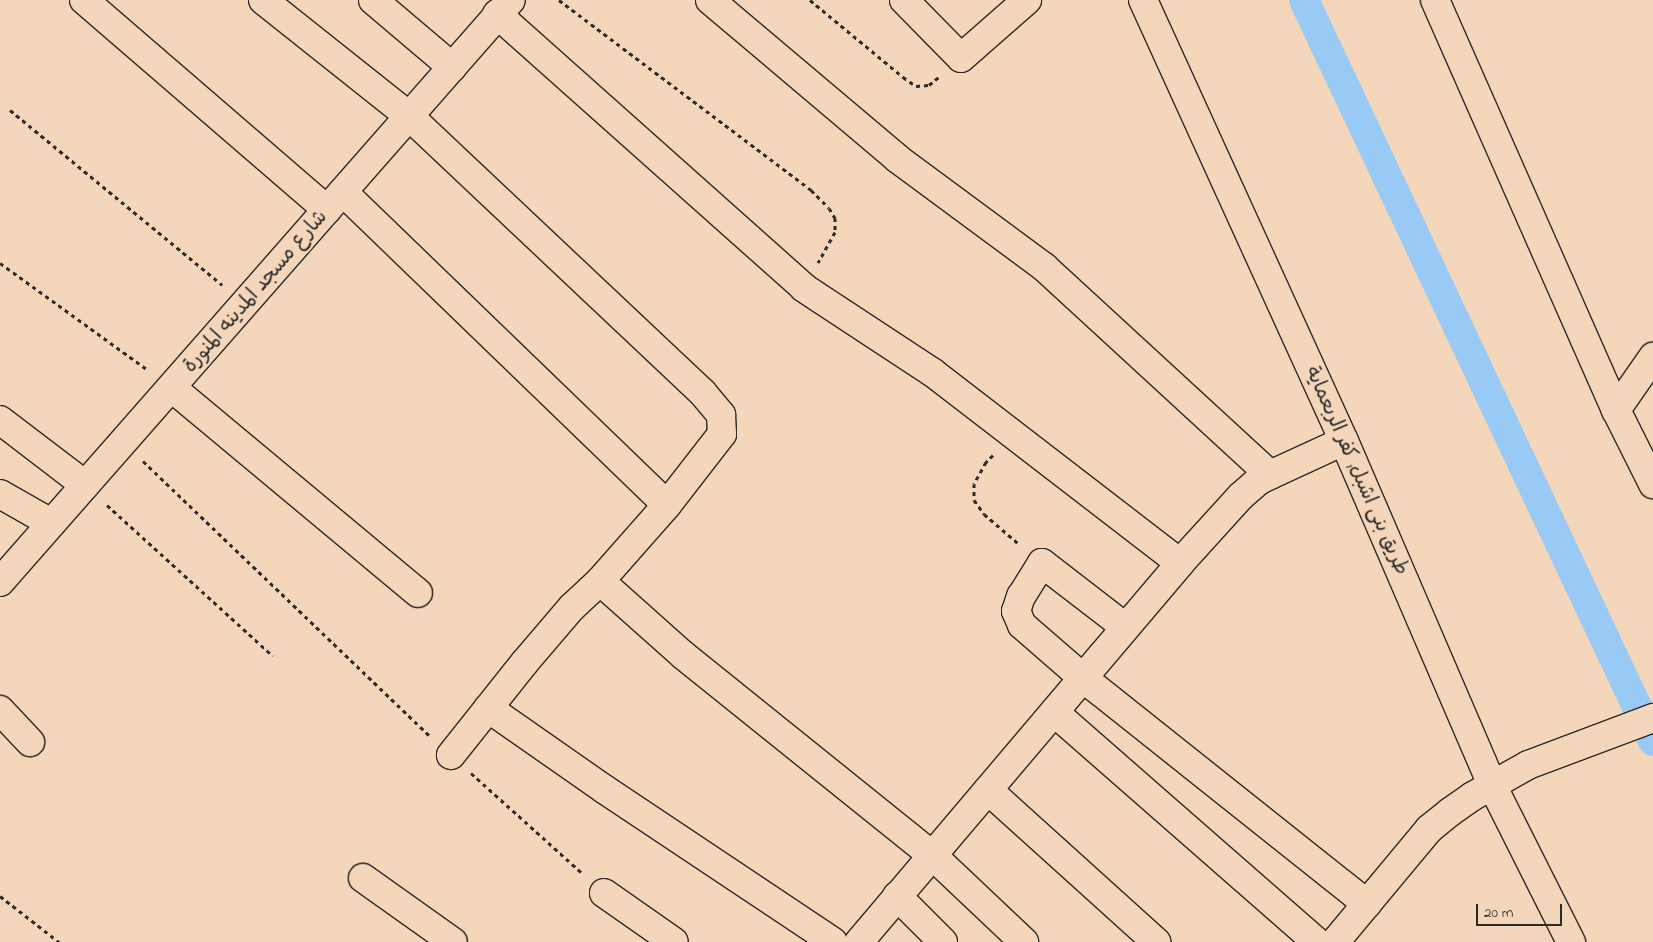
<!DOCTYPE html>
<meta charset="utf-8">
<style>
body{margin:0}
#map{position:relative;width:1653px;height:942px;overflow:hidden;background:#f4d6ba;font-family:"Indie Flower","Playpen Sans Arabic",sans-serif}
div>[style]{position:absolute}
.canal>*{height:30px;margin:-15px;padding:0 15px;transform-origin:15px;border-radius:15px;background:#99caf5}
.path>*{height:3px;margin-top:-1.5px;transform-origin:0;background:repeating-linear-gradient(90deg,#2b2b2b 0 4px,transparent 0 8px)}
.roads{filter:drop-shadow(1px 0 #2b2b2b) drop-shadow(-1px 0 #2b2b2b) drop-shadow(0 1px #2b2b2b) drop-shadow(0 -1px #2b2b2b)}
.street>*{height:28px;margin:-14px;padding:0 14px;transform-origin:14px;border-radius:14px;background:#f4d6ba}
.secondary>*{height:28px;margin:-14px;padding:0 14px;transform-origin:14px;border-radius:14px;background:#f4d6ba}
span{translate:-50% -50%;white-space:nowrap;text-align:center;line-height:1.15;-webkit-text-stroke:4px #f4d6ba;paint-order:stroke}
.street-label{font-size:20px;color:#2b2b2b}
.scale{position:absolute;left:1476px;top:904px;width:86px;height:22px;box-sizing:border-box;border:2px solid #2b2b2b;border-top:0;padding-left:6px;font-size:15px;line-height:18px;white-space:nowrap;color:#2b2b2b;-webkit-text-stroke:4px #f4d6ba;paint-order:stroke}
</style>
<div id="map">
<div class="canal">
<div style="left:1304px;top:0;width:819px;rotate:64.78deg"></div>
</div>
<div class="path">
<div style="left:559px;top:0;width:316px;rotate:37deg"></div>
<div style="left:811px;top:190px;width:25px;rotate:45deg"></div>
<div style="left:829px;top:208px;width:12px;rotate:59deg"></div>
<div style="left:835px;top:218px;width:14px;rotate:90deg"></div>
<div style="left:835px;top:232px;width:35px;rotate:119deg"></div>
<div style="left:810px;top:0;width:121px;rotate:39.6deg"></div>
<div style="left:903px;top:77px;width:16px;rotate:35deg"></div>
<div style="left:916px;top:86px;width:13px;rotate:-4deg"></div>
<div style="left:929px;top:85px;width:14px;rotate:-39deg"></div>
<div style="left:10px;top:110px;width:275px;rotate:39.5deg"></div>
<div style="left:0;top:263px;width:183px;rotate:35.9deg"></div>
<div style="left:993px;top:455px;width:10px;rotate:135deg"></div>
<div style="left:986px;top:462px;width:25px;rotate:119deg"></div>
<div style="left:974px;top:484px;width:16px;rotate:90deg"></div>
<div style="left:974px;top:500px;width:17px;rotate:54deg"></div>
<div style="left:984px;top:514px;width:48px;rotate:40.7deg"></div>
<div style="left:143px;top:461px;width:399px;rotate:43.8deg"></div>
<div style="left:107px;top:505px;width:224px;rotate:42.3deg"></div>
<div style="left:471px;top:773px;width:151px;rotate:42deg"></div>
<div style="left:0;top:896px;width:75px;rotate:37.9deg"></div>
</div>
<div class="roads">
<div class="street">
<div style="left:84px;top:0;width:321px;rotate:40.8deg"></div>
<div style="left:263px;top:0;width:186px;rotate:38.5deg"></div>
<div style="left:409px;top:116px;width:403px;rotate:43.3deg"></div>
<div style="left:702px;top:392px;width:30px;rotate:50deg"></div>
<div style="left:721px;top:415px;width:19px;rotate:87deg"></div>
<div style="left:722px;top:434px;width:90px;rotate:127.8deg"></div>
<div style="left:667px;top:505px;width:101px;rotate:131.4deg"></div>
<div style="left:600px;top:581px;width:38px;rotate:137deg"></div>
<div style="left:572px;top:607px;width:72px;rotate:130.5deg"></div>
<div style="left:525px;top:662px;width:119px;rotate:128.5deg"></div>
<div style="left:373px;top:0;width:104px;rotate:40.3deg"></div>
<div style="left:710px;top:0;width:246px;rotate:40.2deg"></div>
<div style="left:898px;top:159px;width:182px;rotate:36.5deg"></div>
<div style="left:1044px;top:267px;width:307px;rotate:42.6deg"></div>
<div style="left:904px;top:0;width:81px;rotate:45.5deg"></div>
<div style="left:961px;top:58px;width:88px;rotate:-41.3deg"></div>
<div style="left:497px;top:14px;width:411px;rotate:41.7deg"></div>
<div style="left:804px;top:288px;width:153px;rotate:33.3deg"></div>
<div style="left:932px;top:372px;width:313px;rotate:37.6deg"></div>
<div style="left:343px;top:192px;width:450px;rotate:44deg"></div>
<div style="left:172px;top:388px;width:320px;rotate:39.8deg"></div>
<div style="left:1616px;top:410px;width:65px;rotate:-55.1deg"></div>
<div style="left:0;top:420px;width:107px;rotate:37.4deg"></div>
<div style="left:0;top:494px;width:59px;rotate:29.6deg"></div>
<div style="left:600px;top:581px;width:111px;rotate:41.7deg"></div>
<div style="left:683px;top:655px;width:319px;rotate:38.8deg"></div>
<div style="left:932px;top:855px;width:127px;rotate:43.4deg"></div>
<div style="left:0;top:582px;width:774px;rotate:-48.72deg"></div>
<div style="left:1125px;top:627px;width:105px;rotate:-142.4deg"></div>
<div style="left:1042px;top:563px;width:39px;rotate:122deg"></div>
<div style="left:1021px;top:596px;width:16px;rotate:108deg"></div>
<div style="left:1016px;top:611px;width:15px;rotate:67deg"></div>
<div style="left:1022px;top:625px;width:81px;rotate:41deg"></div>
<div style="left:1083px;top:678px;width:363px;rotate:38.5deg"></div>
<div style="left:488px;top:708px;width:141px;rotate:34.9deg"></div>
<div style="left:604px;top:789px;width:275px;rotate:33.7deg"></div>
<div style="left:0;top:710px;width:44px;rotate:46.8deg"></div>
<div style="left:1054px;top:712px;width:349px;rotate:41.2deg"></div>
<div style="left:988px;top:790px;width:227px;rotate:42.1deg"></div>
<div style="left:363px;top:878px;width:110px;rotate:35.4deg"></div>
<div style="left:604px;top:893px;width:85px;rotate:35deg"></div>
<div style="left:897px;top:896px;width:65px;rotate:45deg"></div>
<div style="left:859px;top:942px;width:497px;rotate:-49.7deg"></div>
<div style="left:1180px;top:563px;width:91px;rotate:-47.7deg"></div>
<div style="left:1241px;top:496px;width:23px;rotate:-41deg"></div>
<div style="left:1258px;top:481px;width:13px;rotate:-27deg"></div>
<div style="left:1270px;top:475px;width:81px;rotate:-24.7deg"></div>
<div style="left:1335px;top:942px;width:147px;rotate:-50.2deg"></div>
<div style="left:1429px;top:829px;width:27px;rotate:-39deg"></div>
<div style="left:1450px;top:812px;width:28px;rotate:-35deg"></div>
<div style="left:1473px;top:796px;width:63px;rotate:-29.4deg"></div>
<div style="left:1528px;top:765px;width:134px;rotate:-20.6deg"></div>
</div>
<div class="secondary">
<div style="left:1143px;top:0;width:485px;rotate:65.5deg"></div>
<div style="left:1344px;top:441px;width:374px;rotate:66.7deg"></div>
<div style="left:1492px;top:785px;width:176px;rotate:63.3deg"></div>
<div style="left:1435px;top:0;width:448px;rotate:66.2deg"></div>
<div style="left:1616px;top:410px;width:83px;rotate:63.4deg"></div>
</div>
</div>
<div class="street-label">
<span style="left:256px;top:292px;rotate:-49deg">شارع مسجد المدينه المنورة</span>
<span style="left:1356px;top:471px;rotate:66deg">طريق بنى اشبل, كفر الربعماية</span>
</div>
<div class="scale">20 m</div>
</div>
